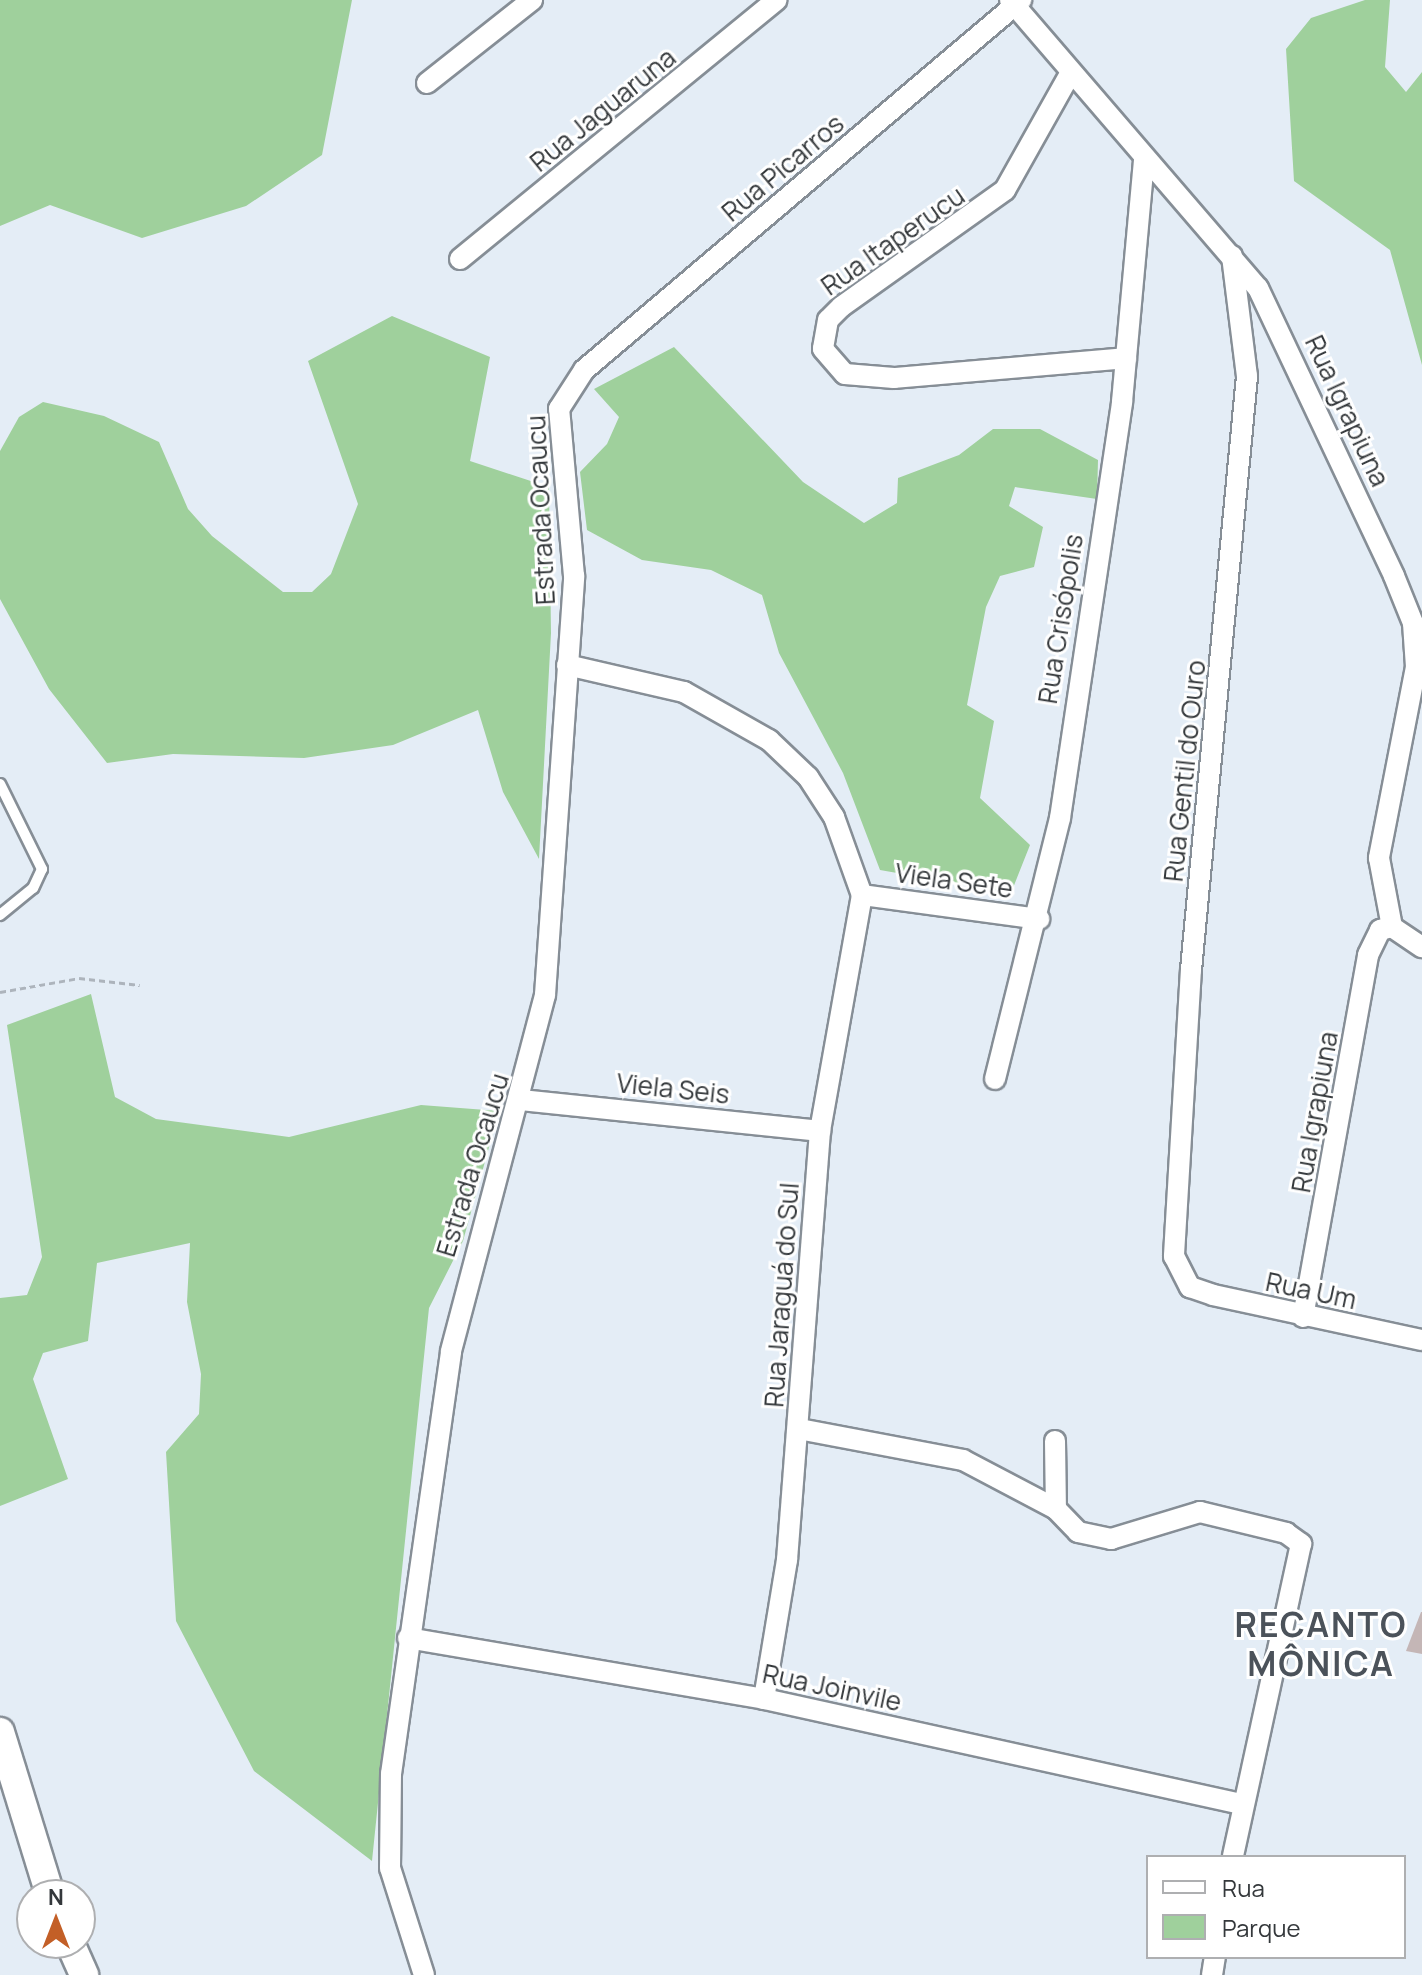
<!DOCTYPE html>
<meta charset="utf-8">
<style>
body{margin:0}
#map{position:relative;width:1422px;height:1975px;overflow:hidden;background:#e4edf6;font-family:Manrope,sans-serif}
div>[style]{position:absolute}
.green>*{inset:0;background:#9fd09c}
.building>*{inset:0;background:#c4b6b6}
.path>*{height:3px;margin-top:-1.5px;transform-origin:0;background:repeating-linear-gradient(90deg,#adb4bc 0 6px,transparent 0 10px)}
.roads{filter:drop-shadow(2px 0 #868e96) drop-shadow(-2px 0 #868e96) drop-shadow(0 2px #868e96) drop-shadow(0 -2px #868e96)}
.lane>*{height:10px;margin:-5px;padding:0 5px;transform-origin:5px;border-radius:5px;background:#fff}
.street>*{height:20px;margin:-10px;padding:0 10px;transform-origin:10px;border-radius:10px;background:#fff}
.secondary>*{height:28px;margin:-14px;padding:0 14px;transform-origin:14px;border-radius:14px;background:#fff}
span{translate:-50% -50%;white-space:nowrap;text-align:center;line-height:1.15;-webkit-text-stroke:6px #fff;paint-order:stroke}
.street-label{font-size:26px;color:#34383b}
.district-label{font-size:34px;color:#4b525a;font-weight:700;letter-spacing:2px}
.legend{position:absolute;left:1146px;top:1855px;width:260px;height:104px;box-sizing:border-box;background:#fff;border:2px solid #aeafb1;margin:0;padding:10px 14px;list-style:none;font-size:24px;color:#34383b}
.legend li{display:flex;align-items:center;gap:16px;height:40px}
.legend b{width:40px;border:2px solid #aeafb1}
.north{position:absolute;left:16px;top:1879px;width:80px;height:80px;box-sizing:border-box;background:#fff;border:2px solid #aeafb1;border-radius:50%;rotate:0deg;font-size:22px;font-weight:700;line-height:32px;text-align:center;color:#34383b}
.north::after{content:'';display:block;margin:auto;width:28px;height:36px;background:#c35f27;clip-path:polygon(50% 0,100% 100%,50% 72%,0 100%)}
</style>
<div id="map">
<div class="green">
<div style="clip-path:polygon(0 0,352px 0,322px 155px,246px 206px,142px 238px,50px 205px,0 226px)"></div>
<div style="clip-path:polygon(1365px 0,1390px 0,1385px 67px,1406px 92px,1422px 72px,1422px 365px,1390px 250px,1294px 181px,1286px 49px,1311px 18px)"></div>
<div style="clip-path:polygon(392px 316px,490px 357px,470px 461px,549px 487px,551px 633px,539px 859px,503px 792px,478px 710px,393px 745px,304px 758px,173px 754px,107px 763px,49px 689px,0 599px,0 451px,19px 417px,43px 402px,104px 416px,159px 442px,188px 509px,212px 536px,283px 592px,312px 592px,331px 574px,358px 504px,308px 361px)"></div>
<div style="clip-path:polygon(674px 347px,803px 482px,864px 523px,897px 503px,898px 478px,959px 455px,993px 429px,1040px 429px,1098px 460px,1097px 499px,1015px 487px,1009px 506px,1043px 527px,1034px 567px,1000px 576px,986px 607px,967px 705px,994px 721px,980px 798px,1030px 845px,1011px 893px,880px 870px,843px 773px,779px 653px,762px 595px,711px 570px,642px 560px,587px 530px,580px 472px,607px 444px,619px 417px,594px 389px)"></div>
<div style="clip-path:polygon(91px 994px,115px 1097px,156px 1119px,289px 1137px,421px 1105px,499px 1111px,463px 1241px,429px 1308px,372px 1861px,254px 1771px,176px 1621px,166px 1452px,199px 1414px,201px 1374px,187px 1302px,190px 1243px,97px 1263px,88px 1341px,43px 1353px,33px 1379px,68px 1479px,0 1506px,0 1298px,27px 1295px,42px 1257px,7px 1025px)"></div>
</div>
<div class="building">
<div style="clip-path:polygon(1421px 1612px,1422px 1612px,1422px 1654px,1406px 1651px)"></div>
</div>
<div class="path">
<div style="left:0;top:992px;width:80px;rotate:-10deg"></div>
<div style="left:79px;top:978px;width:61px;rotate:6.5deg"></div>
</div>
<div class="roads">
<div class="lane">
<div style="left:0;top:784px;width:95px;rotate:63.7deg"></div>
<div style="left:42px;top:869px;width:21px;rotate:115deg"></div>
<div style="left:33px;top:888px;width:43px;rotate:140.7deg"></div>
</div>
<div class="street">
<div style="left:1010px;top:0;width:380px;rotate:49.3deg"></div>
<div style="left:1258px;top:288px;width:318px;rotate:64.7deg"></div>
<div style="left:1394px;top:576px;width:51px;rotate:68deg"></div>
<div style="left:1413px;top:623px;width:44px;rotate:86.1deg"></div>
<div style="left:1416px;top:667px;width:195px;rotate:101deg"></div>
<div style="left:1379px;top:858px;width:70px;rotate:79.3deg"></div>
<div style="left:1392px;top:927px;width:36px;rotate:34deg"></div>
<div style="left:1070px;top:74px;width:133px;rotate:119.3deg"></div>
<div style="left:1005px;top:190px;width:201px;rotate:144.5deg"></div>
<div style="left:841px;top:307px;width:18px;rotate:135deg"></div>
<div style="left:828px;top:320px;width:29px;rotate:100deg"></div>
<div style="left:823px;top:349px;width:33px;rotate:49deg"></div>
<div style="left:845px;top:374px;width:49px;rotate:4.7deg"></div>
<div style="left:894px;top:378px;width:233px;rotate:-4.9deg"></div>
<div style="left:427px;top:83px;width:134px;rotate:-38.3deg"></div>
<div style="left:1232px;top:256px;width:121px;rotate:82.9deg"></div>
<div style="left:1247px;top:376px;width:596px;rotate:95.39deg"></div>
<div style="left:1191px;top:969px;width:288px;rotate:93.4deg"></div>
<div style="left:1174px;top:1256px;width:35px;rotate:63deg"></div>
<div style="left:1190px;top:1287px;width:24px;rotate:19deg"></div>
<div style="left:1213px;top:1295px;width:214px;rotate:12.2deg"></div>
<div style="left:460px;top:259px;width:409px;rotate:-39.3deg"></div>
<div style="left:567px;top:665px;width:120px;rotate:13deg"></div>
<div style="left:684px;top:692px;width:98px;rotate:29.5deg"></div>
<div style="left:769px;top:740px;width:54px;rotate:43.5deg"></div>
<div style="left:808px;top:777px;width:48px;rotate:57deg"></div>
<div style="left:834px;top:817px;width:83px;rotate:70.3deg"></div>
<div style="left:862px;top:895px;width:240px;rotate:100.1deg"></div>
<div style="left:820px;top:1131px;width:430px;rotate:94.4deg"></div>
<div style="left:787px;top:1560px;width:141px;rotate:99.4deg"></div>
<div style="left:862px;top:895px;width:179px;rotate:7.7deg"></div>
<div style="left:995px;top:1079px;width:269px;rotate:-76deg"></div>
<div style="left:1060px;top:818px;width:421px;rotate:-81.5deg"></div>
<div style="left:1122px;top:402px;width:243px;rotate:-84.8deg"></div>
<div style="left:521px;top:1100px;width:301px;rotate:5.9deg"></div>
<div style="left:1303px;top:1317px;width:368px;rotate:-79.8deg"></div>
<div style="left:1368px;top:955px;width:28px;rotate:-64deg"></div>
<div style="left:1380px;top:930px;width:12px;rotate:-14deg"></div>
<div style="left:799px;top:1429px;width:167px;rotate:10.7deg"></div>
<div style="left:963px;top:1460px;width:105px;rotate:27.8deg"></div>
<div style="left:1055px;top:1441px;width:68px;rotate:89.2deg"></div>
<div style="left:1056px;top:1509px;width:32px;rotate:46deg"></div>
<div style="left:1078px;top:1532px;width:34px;rotate:12deg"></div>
<div style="left:1111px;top:1539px;width:93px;rotate:-16.9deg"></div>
<div style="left:1200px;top:1512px;width:89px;rotate:13.7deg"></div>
<div style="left:1286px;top:1533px;width:19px;rotate:36deg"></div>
<div style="left:1301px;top:1544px;width:320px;rotate:102.3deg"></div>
<div style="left:408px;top:1638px;width:361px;rotate:9.7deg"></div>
<div style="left:764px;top:1699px;width:489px;rotate:12.4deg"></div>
<div style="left:424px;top:1975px;width:112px;rotate:-107.6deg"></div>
<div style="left:390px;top:1868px;width:94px;rotate:-89.4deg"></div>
<div style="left:391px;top:1774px;width:427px;rotate:-81.9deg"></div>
<div style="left:451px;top:1351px;width:368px;rotate:-75.2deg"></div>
<div style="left:545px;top:995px;width:420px;rotate:-86deg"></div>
<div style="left:574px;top:576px;width:168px;rotate:-95.1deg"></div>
<div style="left:559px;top:409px;width:46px;rotate:-57.3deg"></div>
<div style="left:584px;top:370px;width:573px;rotate:-40.25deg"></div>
<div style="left:1212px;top:1975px;width:18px;rotate:-81deg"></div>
</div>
<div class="secondary">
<div style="left:0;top:1732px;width:170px;rotate:72.9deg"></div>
<div style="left:70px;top:1943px;width:35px;rotate:66deg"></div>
</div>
</div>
<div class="street-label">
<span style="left:603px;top:110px;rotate:-39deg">Rua Jaguaruna</span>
<span style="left:783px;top:168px;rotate:-40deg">Rua Picarros</span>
<span style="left:893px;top:241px;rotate:-35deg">Rua Itaperucu</span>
<span style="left:1347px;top:411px;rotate:65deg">Rua Igrapiuna</span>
<span style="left:541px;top:510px;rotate:-93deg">Estrada Ocaucu</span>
<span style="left:1061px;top:619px;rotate:-81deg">Rua Crisópolis</span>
<span style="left:1185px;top:771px;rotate:-84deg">Rua Gentil do Ouro</span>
<span style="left:954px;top:881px;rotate:8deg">Viela Sete</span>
<span style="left:673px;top:1089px;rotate:6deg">Viela Seis</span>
<span style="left:1315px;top:1112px;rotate:-80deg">Rua Igrapiuna</span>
<span style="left:473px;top:1165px;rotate:-73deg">Estrada Ocaucu</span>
<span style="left:1311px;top:1291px;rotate:12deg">Rua Um</span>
<span style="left:782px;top:1295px;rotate:-86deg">Rua Jaraguá do Sul</span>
<span style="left:832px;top:1688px;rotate:12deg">Rua Joinvile</span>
</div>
<div class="district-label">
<span style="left:1321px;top:1644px">RECANTO<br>MÔNICA</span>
</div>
<ul class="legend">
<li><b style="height:10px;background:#fff"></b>Rua</li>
<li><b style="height:22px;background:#9fd09c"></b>Parque</li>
</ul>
<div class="north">N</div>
</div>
